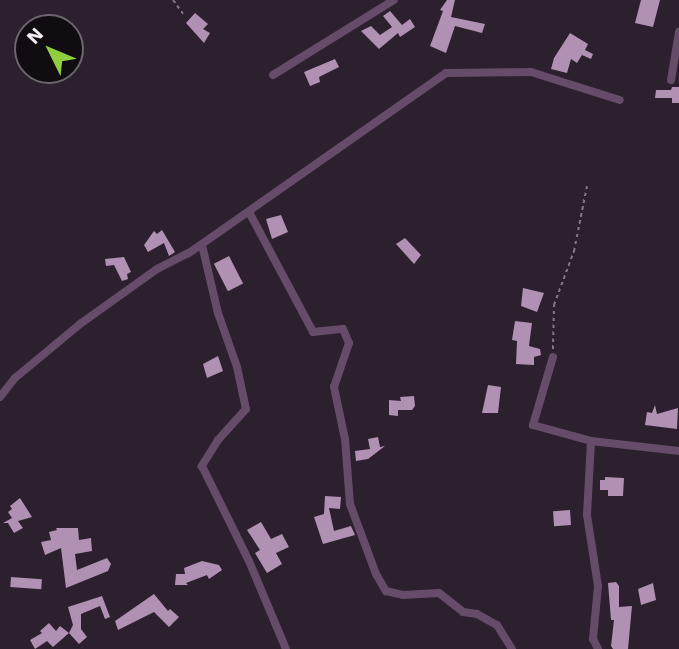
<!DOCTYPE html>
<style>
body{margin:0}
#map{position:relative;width:679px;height:649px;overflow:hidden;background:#2c1f2e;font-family:"Work Sans",sans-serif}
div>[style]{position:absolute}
.building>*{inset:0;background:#b091b3;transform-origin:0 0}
.path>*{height:2px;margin-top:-1px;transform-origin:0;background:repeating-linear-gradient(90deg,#837885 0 3.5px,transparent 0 7px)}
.minor>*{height:8px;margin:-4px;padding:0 4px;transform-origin:4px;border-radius:4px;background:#654c68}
span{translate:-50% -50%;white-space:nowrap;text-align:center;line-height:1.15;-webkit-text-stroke:7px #110b12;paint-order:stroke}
.north{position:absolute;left:14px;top:14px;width:70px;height:70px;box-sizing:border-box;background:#110b12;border:2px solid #6c656d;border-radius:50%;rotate:313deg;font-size:19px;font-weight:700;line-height:28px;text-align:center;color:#f4ebf5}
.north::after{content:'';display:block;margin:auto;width:24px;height:32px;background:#90cd40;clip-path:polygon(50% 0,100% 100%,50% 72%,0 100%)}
</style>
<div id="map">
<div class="building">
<div style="clip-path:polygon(447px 0,455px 0,451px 17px,485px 24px,482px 33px,455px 26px,446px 53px,430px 46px,443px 11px,440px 10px)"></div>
<div style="clip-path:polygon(641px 0,660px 0,653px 27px,635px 23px)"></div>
<div style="clip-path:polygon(390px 11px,402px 25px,410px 19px,415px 27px,400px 37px,398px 33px,379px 49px,361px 31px,371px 26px,380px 35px,392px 27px,383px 16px)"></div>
<div style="clip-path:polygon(195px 13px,208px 24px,203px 29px,210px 33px,204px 43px,186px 23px)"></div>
<div style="clip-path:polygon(570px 33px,588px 44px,585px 50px,593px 54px,591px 59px,582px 55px,577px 63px,571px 59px,567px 73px,551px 69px,554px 58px)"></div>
<div style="clip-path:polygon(335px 59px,339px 67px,319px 77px,320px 82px,310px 86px,304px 72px)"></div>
<div style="clip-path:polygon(672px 87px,679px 87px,679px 103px,672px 103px,672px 98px,655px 98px,656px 90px,671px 90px)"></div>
<div style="clip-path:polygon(281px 215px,288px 232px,272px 239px,266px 219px)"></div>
<div style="clip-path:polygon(162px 230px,175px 252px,169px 256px,164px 243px,148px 252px,144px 245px,154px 231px,157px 234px)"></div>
<div style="clip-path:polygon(405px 238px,421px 255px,414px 264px,396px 244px)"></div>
<div style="left:229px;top:256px;width:31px;height:17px;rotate:63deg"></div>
<div style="clip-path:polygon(124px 257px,131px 272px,127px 274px,128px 279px,122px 281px,114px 265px,106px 266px,105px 259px)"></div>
<div style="clip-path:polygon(523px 288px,544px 293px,537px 312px,521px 306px)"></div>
<div style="clip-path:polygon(515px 321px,532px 323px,529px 346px,540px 349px,541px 355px,534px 357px,534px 365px,516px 364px,517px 341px,512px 340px)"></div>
<div style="clip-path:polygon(218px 356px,223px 371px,207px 378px,203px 364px)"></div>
<div style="clip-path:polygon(488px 385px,501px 387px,498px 413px,482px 413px)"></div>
<div style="clip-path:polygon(414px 396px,415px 406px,412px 410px,398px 410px,398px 416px,389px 415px,389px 400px,401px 401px,400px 397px)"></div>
<div style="clip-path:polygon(655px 405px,657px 414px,678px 408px,677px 429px,645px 425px,647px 412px,652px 413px)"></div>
<div style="clip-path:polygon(378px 437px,380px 447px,385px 446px,368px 459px,356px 461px,355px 451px,370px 449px,368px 439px)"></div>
<div style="clip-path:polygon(605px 477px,624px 478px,623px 496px,608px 496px,608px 490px,600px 490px,600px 480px,605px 480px)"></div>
<div style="clip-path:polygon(325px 496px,341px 497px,340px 509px,329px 508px,334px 531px,351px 526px,355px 535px,323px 544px,314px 517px,324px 514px)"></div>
<div style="clip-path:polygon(20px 498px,32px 517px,18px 521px,23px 528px,14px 533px,8px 523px,3px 523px,12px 518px,8px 512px,12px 509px,10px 506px)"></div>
<div style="left:570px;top:510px;width:15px;height:17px;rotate:86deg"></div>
<div style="clip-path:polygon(261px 522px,271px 539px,282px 534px,289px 547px,276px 553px,282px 564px,267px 573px,255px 553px,260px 550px,247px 530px)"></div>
<div style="clip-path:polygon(56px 528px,78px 528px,79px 540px,91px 538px,92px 551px,75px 554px,77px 570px,107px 558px,111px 564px,108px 571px,66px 588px,61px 548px,45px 555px,41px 542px,51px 540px,49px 532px,57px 530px)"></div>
<div style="clip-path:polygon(202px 561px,219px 565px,222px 570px,209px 579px,207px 575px,186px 583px,188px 585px,175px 585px,176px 574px,185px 574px,184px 568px)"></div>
<div style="left:11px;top:577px;width:31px;height:10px;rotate:4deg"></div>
<div style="clip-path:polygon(616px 582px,619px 586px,619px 607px,632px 606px,628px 649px,613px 649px,611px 646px,614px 620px,611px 620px,608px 583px)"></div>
<div style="clip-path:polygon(653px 583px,656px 600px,641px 605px,638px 589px)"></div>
<div style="clip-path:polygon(154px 594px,168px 611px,170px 609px,179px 617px,169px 627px,154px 612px,118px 630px,115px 621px)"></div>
<div style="clip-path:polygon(102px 596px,110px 617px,105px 619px,100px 606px,81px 614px,81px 629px,87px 637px,79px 644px,69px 633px,53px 647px,47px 641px,35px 649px,30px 640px,42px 633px,40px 631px,49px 623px,56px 631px,60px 626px,69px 633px,73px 625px,68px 607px)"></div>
</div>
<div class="path">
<div style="left:173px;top:0;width:17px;rotate:54deg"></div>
<div style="left:553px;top:349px;width:44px;rotate:-88.7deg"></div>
<div style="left:554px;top:305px;width:58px;rotate:-69.7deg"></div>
<div style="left:574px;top:251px;width:66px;rotate:-78.7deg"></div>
</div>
<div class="minor">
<div style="left:273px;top:75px;width:142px;rotate:-31.8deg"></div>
<div style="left:671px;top:80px;width:49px;rotate:-80.5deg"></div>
<div style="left:249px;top:212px;width:136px;rotate:61.9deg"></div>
<div style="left:313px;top:332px;width:30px;rotate:-6deg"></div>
<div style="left:343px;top:329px;width:15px;rotate:67deg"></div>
<div style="left:349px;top:343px;width:46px;rotate:108.8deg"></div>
<div style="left:334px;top:387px;width:53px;rotate:78.1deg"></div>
<div style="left:345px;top:439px;width:65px;rotate:85.6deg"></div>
<div style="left:350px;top:504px;width:75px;rotate:69.6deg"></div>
<div style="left:376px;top:574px;width:20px;rotate:60deg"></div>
<div style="left:386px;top:591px;width:17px;rotate:13deg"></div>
<div style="left:403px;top:595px;width:36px;rotate:-3deg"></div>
<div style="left:439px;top:593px;width:31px;rotate:38deg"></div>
<div style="left:463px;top:612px;width:14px;rotate:8deg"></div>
<div style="left:477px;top:614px;width:23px;rotate:29deg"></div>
<div style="left:497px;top:625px;width:28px;rotate:58deg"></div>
<div style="left:202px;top:245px;width:70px;rotate:76.8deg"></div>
<div style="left:218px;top:313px;width:57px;rotate:70.6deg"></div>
<div style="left:237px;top:367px;width:43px;rotate:77.9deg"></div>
<div style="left:246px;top:409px;width:42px;rotate:132.1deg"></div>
<div style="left:218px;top:440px;width:31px;rotate:122deg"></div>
<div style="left:202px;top:466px;width:106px;rotate:63.7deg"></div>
<div style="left:249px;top:561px;width:95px;rotate:67.2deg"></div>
<div style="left:553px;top:357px;width:71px;rotate:106.4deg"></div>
<div style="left:533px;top:425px;width:60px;rotate:15.4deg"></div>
<div style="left:591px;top:441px;width:74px;rotate:93.1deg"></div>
<div style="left:587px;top:515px;width:72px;rotate:81.2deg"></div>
<div style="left:598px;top:586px;width:53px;rotate:95.4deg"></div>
<div style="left:593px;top:639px;width:11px;rotate:63deg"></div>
<div style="left:0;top:397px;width:24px;rotate:-52deg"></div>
<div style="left:15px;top:378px;width:85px;rotate:-39.7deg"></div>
<div style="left:80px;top:324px;width:95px;rotate:-35.5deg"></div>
<div style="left:157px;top:269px;width:36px;rotate:-27deg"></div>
<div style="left:189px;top:253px;width:314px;rotate:-35deg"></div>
<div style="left:446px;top:73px;width:85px;rotate:-0.7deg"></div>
<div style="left:531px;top:72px;width:93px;rotate:17.5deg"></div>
<div style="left:591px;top:441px;width:89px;rotate:6.5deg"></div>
</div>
<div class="north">N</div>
</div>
